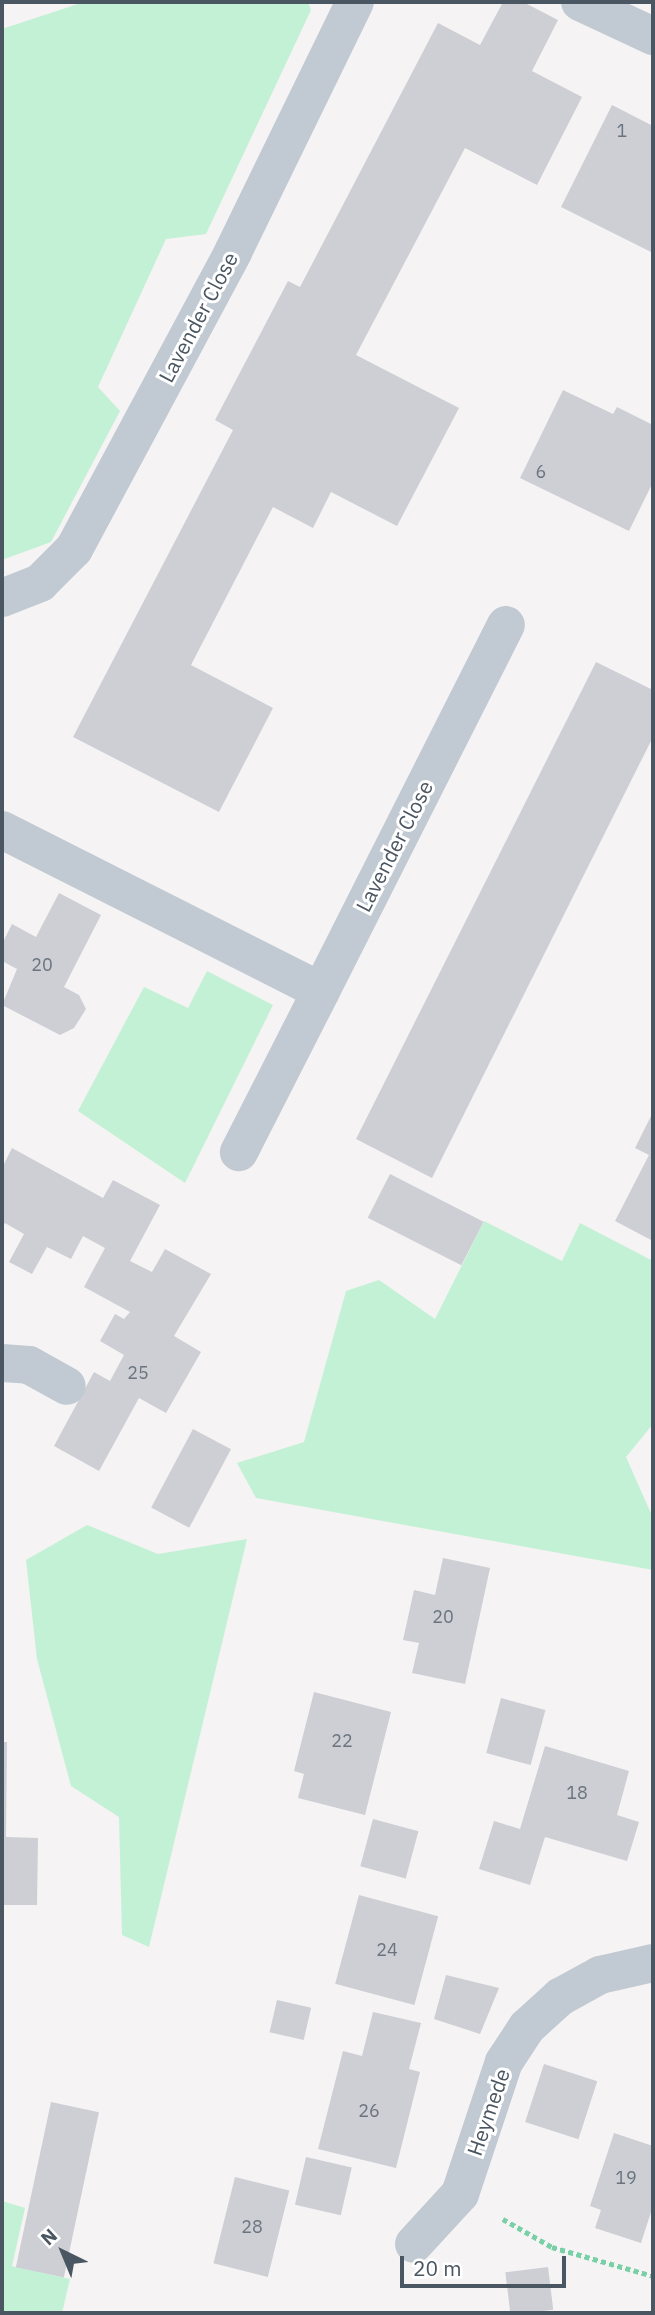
<!DOCTYPE html>
<style>
body{margin:0}
#map{position:relative;width:655px;height:2315px;overflow:hidden;background:#f5f3f3;font-family:"IBM Plex Sans",sans-serif}
div>[style]{position:absolute}
.green>*{inset:0;background:#c3f1d5}
.building>*{inset:0;background:#cdcfd5;transform-origin:0 0}
.path>*{height:4.5px;margin-top:-2.25px;transform-origin:0;background:repeating-linear-gradient(90deg,#7ad0a6 0 5px,transparent 0 8.5px)}
.minor>*{height:38px;margin:-19px;padding:0 19px;transform-origin:19px;border-radius:19px;background:#c1cad2}
span{translate:-50% -50%;white-space:nowrap;text-align:center;line-height:1.15;-webkit-text-stroke:6px #fff;paint-order:stroke}
.number-label{font-size:18px;color:#6b747e}
.number-label span{-webkit-text-stroke-width:0}
.street-label{font-size:21px;color:#4a5661}
.frame{position:absolute;inset:0;border:4px solid #4a5661;pointer-events:none}
.north{position:absolute;left:28px;top:2217px;width:70px;height:70px;-webkit-text-stroke:5px #fff;paint-order:stroke;rotate:317deg;font-size:19px;font-weight:700;line-height:28px;text-align:center;color:#4a5661}
.north::after{content:'';display:block;margin:auto;width:24px;height:32px;background:#4a5661;clip-path:polygon(50% 0,100% 100%,50% 72%,0 100%)}
.scale{position:absolute;left:400px;top:2256px;width:166px;height:32px;box-sizing:border-box;border:4px solid #4a5661;border-top:0;padding-left:9px;font-size:21px;line-height:24px;white-space:nowrap;color:#4a5661;-webkit-text-stroke:5px #fff;paint-order:stroke}
</style>
<div id="map">
<div class="green">
<div style="clip-path:polygon(84px 2px,308px 2px,311px 10px,206px 234px,166px 239px,98px 387px,120px 411px,51px 542px,2px 560px,2px 29px)"></div>
<div style="clip-path:polygon(207px 971px,273px 1005px,185px 1183px,78px 1111px,144px 987px,188px 1008px)"></div>
<div style="clip-path:polygon(484px 1221px,562px 1261px,580px 1223px,653px 1261px,653px 1424px,626px 1457px,653px 1518px,653px 1570px,256px 1498px,237px 1463px,304px 1442px,346px 1291px,379px 1280px,435px 1319px)"></div>
<div style="clip-path:polygon(87px 1525px,158px 1554px,247px 1539px,149px 1947px,122px 1935px,119px 1817px,71px 1786px,37px 1659px,26px 1560px)"></div>
<div style="clip-path:polygon(2px 2201px,25px 2208px,12px 2266px,70px 2279px,62px 2313px,2px 2313px)"></div>
</div>
<div class="building">
<div style="clip-path:polygon(503px 2px,523px 2px,558px 20px,532px 71px,582px 97px,537px 185px,465px 148px,356px 355px,459px 408px,397px 526px,331px 492px,313px 528px,273px 507px,191px 665px,273px 708px,219px 812px,73px 737px,233px 430px,215px 420px,288px 281px,300px 287px,438px 23px,480px 45px)"></div>
<div style="clip-path:polygon(612px 105px,653px 126px,653px 253px,561px 207px)"></div>
<div style="clip-path:polygon(563px 390px,613px 414px,617px 407px,653px 425px,653px 482px,629px 531px,520px 478px)"></div>
<div style="clip-path:polygon(596px 662px,653px 690px,653px 737px,432px 1178px,356px 1139px)"></div>
<div style="clip-path:polygon(59px 893px,101px 915px,64px 987px,79px 995px,86px 1009px,74px 1028px,60px 1035px,2px 1005px,17px 969px,2px 961px,2px 944px,12px 924px,36px 937px)"></div>
<div style="clip-path:polygon(653px 1112px,653px 1241px,615px 1221px,649px 1155px,635px 1148px)"></div>
<div style="clip-path:polygon(12px 1148px,103px 1198px,113px 1180px,160px 1205px,130px 1261px,152px 1272px,165px 1249px,211px 1274px,174px 1336px,201px 1352px,166px 1413px,139px 1398px,99px 1471px,54px 1446px,94px 1372px,110px 1381px,124px 1355px,100px 1341px,115px 1314px,124px 1319px,130px 1312px,84px 1287px,105px 1248px,83px 1236px,71px 1259px,47px 1247px,32px 1274px,9px 1262px,24px 1234px,5px 1223px,2px 1228px,2px 1168px)"></div>
<div style="left:390px;top:1174px;width:105px;height:49px;rotate:27deg"></div>
<div style="left:193px;top:1429px;width:43px;height:89px;rotate:28deg"></div>
<div style="clip-path:polygon(443px 1558px,490px 1568px,465px 1684px,412px 1673px,419px 1643px,403px 1640px,414px 1590px,435px 1595px)"></div>
<div style="clip-path:polygon(314px 1692px,391px 1712px,365px 1815px,298px 1798px,304px 1774px,294px 1771px)"></div>
<div style="left:501px;top:1698px;width:46px;height:57px;rotate:15deg"></div>
<div style="clip-path:polygon(2px 1742px,7px 1742px,6px 1837px,38px 1838px,37px 1905px,2px 1905px)"></div>
<div style="clip-path:polygon(545px 1746px,629px 1771px,617px 1815px,639px 1822px,627px 1861px,545px 1837px,530px 1885px,479px 1869px,494px 1821px,520px 1829px)"></div>
<div style="left:373px;top:1819px;width:47px;height:49px;rotate:15deg"></div>
<div style="left:359px;top:1895px;width:82px;height:92px;rotate:15deg"></div>
<div style="clip-path:polygon(446px 1975px,499px 1988px,480px 2034px,434px 2019px)"></div>
<div style="left:277px;top:2000px;width:35px;height:33px;rotate:13deg"></div>
<div style="clip-path:polygon(373px 2012px,421px 2023px,409px 2069px,420px 2072px,396px 2168px,318px 2149px,343px 2051px,362px 2056px)"></div>
<div style="left:544px;top:2064px;width:56px;height:61px;rotate:18deg"></div>
<div style="left:51px;top:2102px;width:49px;height:169px;rotate:12deg"></div>
<div style="clip-path:polygon(614px 2133px,653px 2146px,653px 2206px,641px 2243px,595px 2228px,601px 2210px,590px 2206px)"></div>
<div style="left:306px;top:2157px;width:47px;height:49px;rotate:13deg"></div>
<div style="left:235px;top:2177px;width:56px;height:89px;rotate:14deg"></div>
<div style="left:548px;top:2267px;width:43px;height:43px;rotate:83deg"></div>
</div>
<div class="path">
<div style="left:503px;top:2219px;width:56px;rotate:29.7deg"></div>
<div style="left:552px;top:2247px;width:105px;rotate:16deg"></div>
</div>
<div class="minor">
<div style="left:580px;top:2px;width:81px;rotate:25deg"></div>
<div style="left:2px;top:598px;width:41px;rotate:-21.5deg"></div>
<div style="left:40px;top:583px;width:48px;rotate:-45deg"></div>
<div style="left:74px;top:549px;width:337px;rotate:-61.8deg"></div>
<div style="left:233px;top:252px;width:278px;rotate:-64deg"></div>
<div style="left:2px;top:830px;width:357px;rotate:26.8deg"></div>
<div style="left:321px;top:991px;width:181px;rotate:117deg"></div>
<div style="left:321px;top:991px;width:410px;rotate:-63.2deg"></div>
<div style="left:2px;top:1363px;width:27px;rotate:4deg"></div>
<div style="left:29px;top:1365px;width:43px;rotate:28.9deg"></div>
<div style="left:414px;top:2244px;width:68px;rotate:-47.4deg"></div>
<div style="left:460px;top:2194px;width:139px;rotate:-71.6deg"></div>
<div style="left:504px;top:2062px;width:42px;rotate:-56.7deg"></div>
<div style="left:527px;top:2027px;width:45px;rotate:-42.3deg"></div>
<div style="left:560px;top:1997px;width:46px;rotate:-28.8deg"></div>
<div style="left:600px;top:1975px;width:54px;rotate:-12.8deg"></div>
</div>
<div class="number-label">
<span style="left:622px;top:131px">1</span>
<span style="left:541px;top:472px">6</span>
<span style="left:42px;top:965px">20</span>
<span style="left:138px;top:1373px">25</span>
<span style="left:443px;top:1617px">20</span>
<span style="left:342px;top:1741px">22</span>
<span style="left:577px;top:1793px">18</span>
<span style="left:387px;top:1950px">24</span>
<span style="left:369px;top:2111px">26</span>
<span style="left:626px;top:2178px">19</span>
<span style="left:252px;top:2227px">28</span>
</div>
<div class="street-label">
<span style="left:198px;top:317px;rotate:-62deg">Lavender Close</span>
<span style="left:394px;top:846px;rotate:-63deg">Lavender Close</span>
<span style="left:488px;top:2112px;rotate:-71deg">Heymede</span>
</div>
<div class="frame"></div>
<div class="north">N</div>
<div class="scale">20 m</div>
</div>
